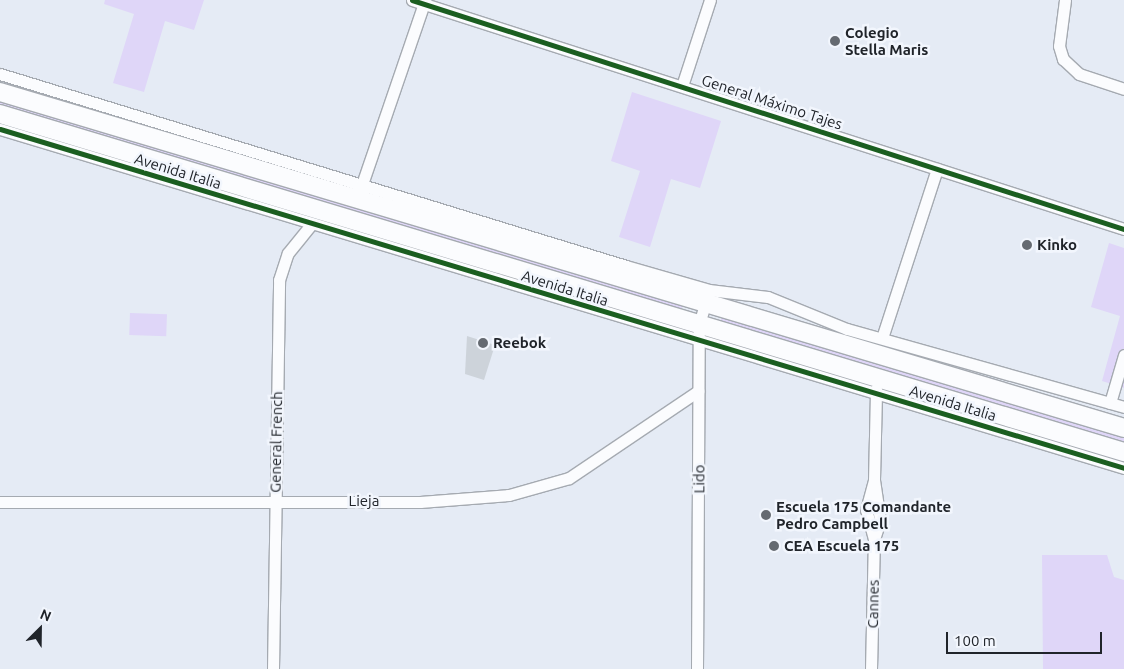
<!DOCTYPE html>
<meta charset="utf-8">
<style>
body{margin:0}
#map{position:relative;width:1124px;height:669px;overflow:hidden;background:#e5ebf5;font-family:Ubuntu,sans-serif}
div>[style]{position:absolute}
.green>*{inset:0;background:#dfd6f8;transform-origin:0 0}
.building>*{inset:0;background:#cdd3da}
.roads{filter:drop-shadow(1px 0 #a5aab1) drop-shadow(-1px 0 #a5aab1) drop-shadow(0 1px #a5aab1) drop-shadow(0 -1px #a5aab1)}
.street>*{height:11px;margin:-5.5px;padding:0 5.5px;transform-origin:5.5px;border-radius:5.5px;background:#fbfcfe}
.primary>*{height:18px;margin:-9px;padding:0 9px;transform-origin:9px;border-radius:9px;background:#fbfcfe}
.cycleway>*{height:5px;margin:-2.5px;padding:0 2.5px;transform-origin:2.5px;border-radius:2.5px;background:#1b5e20}
.dots>*{width:14px;height:14px;translate:-50% -50%;box-sizing:border-box;border:2px solid #f2f6fd;border-radius:50%}
span{translate:-50% -50%;white-space:nowrap;text-align:center;line-height:1.15;-webkit-text-stroke:5px #f2f6fd;paint-order:stroke}
.poi-label{font-size:15px;color:#20242a;font-weight:700}
.left{translate:0 -50%;text-align:left}
.street-label{font-size:15px;color:#20242a}
.north{position:absolute;left:15px;top:604px;width:50px;height:50px;-webkit-text-stroke:4px #f2f6fd;paint-order:stroke;rotate:23deg;font-size:14px;font-weight:700;line-height:20px;text-align:center;color:#20242a}
.north::after{content:'';display:block;margin:auto;width:18px;height:22px;background:#20242a;clip-path:polygon(50% 0,100% 100%,50% 72%,0 100%)}
.scale{position:absolute;left:946px;top:632px;width:156px;height:22px;box-sizing:border-box;border:2px solid #20242a;border-top:0;padding-left:6px;font-size:15px;line-height:18px;white-space:nowrap;color:#20242a;-webkit-text-stroke:4px #f2f6fd;paint-order:stroke}
</style>
<div id="map">
<div class="green">
<div style="clip-path:polygon(105px 0,204px 0,194px 30px,165px 21px,144px 92px,113px 83px,134px 14px,104px 4px)"></div>
<div style="clip-path:polygon(632px 92px,721px 121px,700px 188px,671px 179px,650px 247px,619px 237px,640px 171px,611px 161px)"></div>
<div style="clip-path:polygon(0 97px,682px 305px,682px 307px,680px 311px,0 107px)"></div>
<div style="clip-path:polygon(1109px 243px,1124px 248px,1124px 388px,1102px 381px,1120px 316px,1091px 307px)"></div>
<div style="left:130px;top:313px;width:37px;height:22px;rotate:2deg"></div>
<div style="clip-path:polygon(722px 317px,1124px 438px,1124px 447px,720px 322px)"></div>
<div style="clip-path:polygon(1042px 555px,1107px 555px,1114px 577px,1124px 580px,1124px 669px,1043px 669px)"></div>
</div>
<div class="building">
<div style="clip-path:polygon(467px 336px,495px 345px,484px 380px,465px 374px)"></div>
</div>
<div class="roads">
<div class="street">
<div style="left:412px;top:0;width:748px;rotate:17.83deg"></div>
<div style="left:1065px;top:0;width:46px;rotate:97.4deg"></div>
<div style="left:1059px;top:46px;width:14px;rotate:73deg"></div>
<div style="left:1063px;top:59px;width:22px;rotate:43deg"></div>
<div style="left:1079px;top:74px;width:47px;rotate:18.4deg"></div>
<div style="left:0;top:74px;width:655px;rotate:17.05deg"></div>
<div style="left:626px;top:266px;width:86px;rotate:16.1deg"></div>
<div style="left:709px;top:290px;width:59px;rotate:6.8deg"></div>
<div style="left:768px;top:297px;width:85px;rotate:22.1deg"></div>
<div style="left:847px;top:329px;width:288px;rotate:15.7deg"></div>
<div style="left:682px;top:86px;width:90px;rotate:-72deg"></div>
<div style="left:0;top:129px;width:1174px;rotate:16.78deg"></div>
<div style="left:359px;top:193px;width:204px;rotate:-71.1deg"></div>
<div style="left:882px;top:338px;width:178px;rotate:-72deg"></div>
<div style="left:1110px;top:403px;width:50px;rotate:-73.7deg"></div>
<div style="left:0;top:502px;width:420px"></div>
<div style="left:420px;top:502px;width:89px;rotate:-4.5deg"></div>
<div style="left:509px;top:495px;width:62px;rotate:-15.8deg"></div>
<div style="left:569px;top:478px;width:156px;rotate:-34deg"></div>
<div style="left:874px;top:539px;width:30px;rotate:-105deg"></div>
<div style="left:866px;top:510px;width:31px;rotate:-75deg"></div>
<div style="left:273px;top:669px;width:389px;rotate:-89.1deg"></div>
<div style="left:279px;top:280px;width:28px;rotate:-72deg"></div>
<div style="left:288px;top:253px;width:36px;rotate:-51deg"></div>
<div style="left:697px;top:669px;width:345px;rotate:-89.7deg"></div>
<div style="left:699px;top:324px;width:28px;rotate:-73deg"></div>
<div style="left:871px;top:669px;width:130px;rotate:-88.7deg"></div>
<div style="left:874px;top:539px;width:20px;rotate:-72deg"></div>
<div style="left:880px;top:520px;width:40px;rotate:-98.5deg"></div>
<div style="left:874px;top:480px;width:91px;rotate:-88.7deg"></div>
</div>
<div class="primary">
<div style="left:0;top:92px;width:1173px;rotate:16.64deg"></div>
<div style="left:0;top:114px;width:1174px;rotate:16.74deg"></div>
</div>
</div>
<div class="cycleway">
<div style="left:412px;top:0;width:748px;rotate:17.83deg"></div>
<div style="left:0;top:129px;width:1174px;rotate:16.78deg"></div>
</div>
<div class="dots">
<div style="left:835px;top:41px;background:#656a71"></div>
<div style="left:1027px;top:245px;background:#656a71"></div>
<div style="left:483px;top:343px;background:#656a71"></div>
<div style="left:766px;top:515px;background:#656a71"></div>
<div style="left:774px;top:546px;background:#656a71"></div>
</div>
<div class="poi-label">
<span class="left" style="left:845px;top:41px">Colegio<br>Stella Maris</span>
<span class="left" style="left:1037px;top:245px">Kinko</span>
<span class="left" style="left:493px;top:343px">Reebok</span>
<span class="left" style="left:776px;top:515px">Escuela 175 Comandante<br>Pedro Campbell</span>
<span class="left" style="left:784px;top:546px">CEA Escuela 175</span>
</div>
<div class="street-label">
<span style="left:772px;top:102px;rotate:18deg">General Máximo Tajes</span>
<span style="left:178px;top:171px;rotate:17deg">Avenida Italia</span>
<span style="left:565px;top:288px;rotate:17deg">Avenida Italia</span>
<span style="left:953px;top:403px;rotate:17deg">Avenida Italia</span>
<span style="left:276px;top:442px;rotate:-89deg">General French</span>
<span style="left:699px;top:479px;rotate:-90deg">Lido</span>
<span style="left:364px;top:501px">Lieja</span>
<span style="left:873px;top:604px;rotate:-89deg">Cannes</span>
</div>
<div class="north">N</div>
<div class="scale">100 m</div>
</div>
